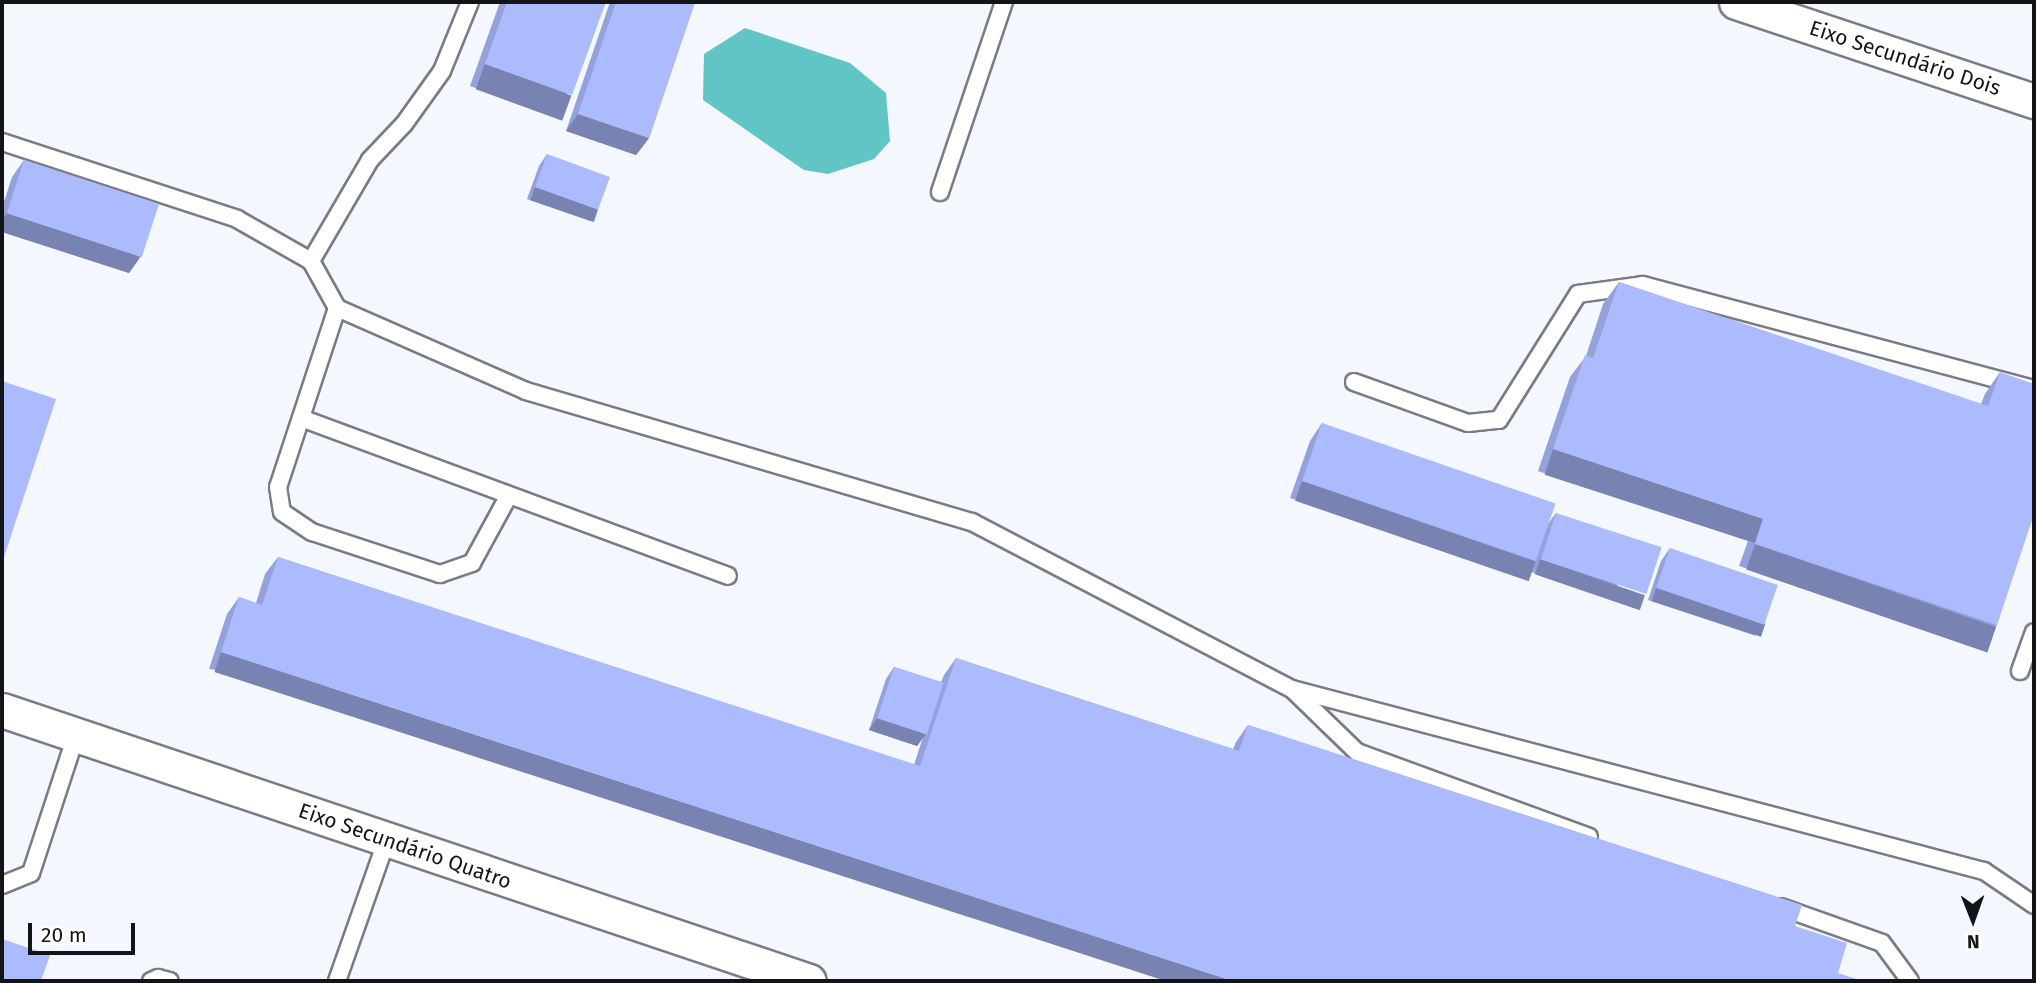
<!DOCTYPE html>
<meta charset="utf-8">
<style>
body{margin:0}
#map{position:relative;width:2036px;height:983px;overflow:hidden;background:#f4f7fe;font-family:"Fira Sans",sans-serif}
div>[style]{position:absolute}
.water>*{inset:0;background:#60c5c4}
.roads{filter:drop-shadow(2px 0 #7a7c83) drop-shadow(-2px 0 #7a7c83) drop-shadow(0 2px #7a7c83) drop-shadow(0 -2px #7a7c83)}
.service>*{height:16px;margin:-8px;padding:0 8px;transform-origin:8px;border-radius:8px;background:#fff}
.minor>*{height:33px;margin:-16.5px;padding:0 16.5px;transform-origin:16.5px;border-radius:16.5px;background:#fff}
.wall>*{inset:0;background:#94a1da}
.shaded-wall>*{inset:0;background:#7883b1;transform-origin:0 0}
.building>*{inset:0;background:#acbbfd;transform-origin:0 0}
span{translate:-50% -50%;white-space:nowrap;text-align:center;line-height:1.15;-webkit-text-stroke:5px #fff;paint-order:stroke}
.street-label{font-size:21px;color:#131417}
.frame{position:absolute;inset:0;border:4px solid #131417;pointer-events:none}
.north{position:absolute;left:1938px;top:885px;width:70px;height:70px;-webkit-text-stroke:5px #fff;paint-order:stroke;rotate:179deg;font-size:19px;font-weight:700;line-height:28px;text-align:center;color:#131417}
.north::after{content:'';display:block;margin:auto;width:24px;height:32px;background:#131417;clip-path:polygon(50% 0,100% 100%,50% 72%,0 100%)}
.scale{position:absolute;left:28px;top:923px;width:107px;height:32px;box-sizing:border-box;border:4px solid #131417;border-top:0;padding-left:9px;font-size:21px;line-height:24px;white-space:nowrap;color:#131417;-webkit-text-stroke:5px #fff;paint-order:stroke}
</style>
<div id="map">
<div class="water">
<div style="clip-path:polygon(745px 28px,850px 63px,886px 93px,890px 141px,874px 159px,828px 174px,804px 170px,703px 100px,704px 54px)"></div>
</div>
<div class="roads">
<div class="service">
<div style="left:470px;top:2px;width:74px;rotate:112.1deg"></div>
<div style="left:442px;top:71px;width:65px;rotate:125.6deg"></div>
<div style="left:404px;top:124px;width:50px;rotate:133.4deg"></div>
<div style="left:370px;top:160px;width:117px;rotate:120.3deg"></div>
<div style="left:311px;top:261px;width:54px;rotate:61deg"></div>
<div style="left:337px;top:308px;width:206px;rotate:23.7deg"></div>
<div style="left:526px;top:391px;width:465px;rotate:16.4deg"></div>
<div style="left:972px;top:522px;width:361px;rotate:27.6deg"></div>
<div style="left:1292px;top:689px;width:716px;rotate:14.74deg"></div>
<div style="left:1984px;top:871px;width:60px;rotate:34.2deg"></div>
<div style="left:2px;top:142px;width:247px;rotate:18.1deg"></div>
<div style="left:237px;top:219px;width:85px;rotate:29.6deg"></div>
<div style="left:940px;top:192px;width:200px;rotate:-71.4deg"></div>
<div style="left:337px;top:308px;width:188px;rotate:108.2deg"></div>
<div style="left:278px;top:487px;width:25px;rotate:81deg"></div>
<div style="left:282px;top:512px;width:36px;rotate:34deg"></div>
<div style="left:312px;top:532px;width:135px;rotate:18.2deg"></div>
<div style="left:440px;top:574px;width:34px;rotate:-19deg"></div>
<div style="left:472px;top:563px;width:77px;rotate:-61.4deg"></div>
<div style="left:1354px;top:382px;width:121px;rotate:19.8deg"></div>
<div style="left:1468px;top:423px;width:31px;rotate:-6deg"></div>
<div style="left:1499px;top:420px;width:149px;rotate:-57.9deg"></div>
<div style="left:1578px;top:294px;width:66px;rotate:-7.9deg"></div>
<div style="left:1643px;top:285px;width:405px;rotate:14.9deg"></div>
<div style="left:301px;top:418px;width:455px;rotate:20.3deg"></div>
<div style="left:2020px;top:671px;width:41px;rotate:-70.3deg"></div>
<div style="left:1294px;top:691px;width:88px;rotate:44.1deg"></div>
<div style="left:1357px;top:752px;width:247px;rotate:20.1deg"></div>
<div style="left:2px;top:885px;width:31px;rotate:-22deg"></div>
<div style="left:31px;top:873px;width:145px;rotate:-71.9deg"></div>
<div style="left:1781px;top:907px;width:107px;rotate:19.6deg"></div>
<div style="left:1882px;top:943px;width:47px;rotate:53.6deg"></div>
<div style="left:151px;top:981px;width:8px;rotate:-23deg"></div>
<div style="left:158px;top:978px;width:12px;rotate:14deg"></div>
<div style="left:337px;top:981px;width:151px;rotate:-70.6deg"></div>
</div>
<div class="minor">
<div style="left:1736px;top:2px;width:314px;rotate:18.4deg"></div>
<div style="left:2px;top:710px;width:851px;rotate:18.56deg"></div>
</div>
</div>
<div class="wall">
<div style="clip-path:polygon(500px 2px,606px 2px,557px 117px,470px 86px)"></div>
<div style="clip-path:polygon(610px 2px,695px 2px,649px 138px,636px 155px,566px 131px)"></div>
<div style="clip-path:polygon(547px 154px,598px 209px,590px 221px,527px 199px,539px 166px)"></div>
<div style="clip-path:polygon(24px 160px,141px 256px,129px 273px,2px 232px,2px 208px,12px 177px)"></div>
<div style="clip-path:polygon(1619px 282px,1981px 404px,1985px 394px,2000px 372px,1997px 625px,1981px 647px,1739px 566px,1748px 541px,1538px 471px,1570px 377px,1586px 356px,1603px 304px)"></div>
<div style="clip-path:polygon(1322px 423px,1548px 524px,1556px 513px,1636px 607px,1531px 572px,1535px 561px,1524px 577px,1290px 498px,1310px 441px)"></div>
<div style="clip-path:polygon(1670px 548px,1756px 636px,1648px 600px,1661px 561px)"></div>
<div style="clip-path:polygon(278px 557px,914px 765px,923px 737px,917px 746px,869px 730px,886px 679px,894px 667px,941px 682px,944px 675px,956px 658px,1233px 749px,1236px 742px,1248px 725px,1802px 905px,209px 669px,227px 614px,239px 597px,256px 603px,265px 574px)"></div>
</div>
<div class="shaded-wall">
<div style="left:485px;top:64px;width:92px;height:27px;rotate:20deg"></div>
<div style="clip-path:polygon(578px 114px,649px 138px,636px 155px,566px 131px)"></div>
<div style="left:535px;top:187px;width:67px;height:14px;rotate:19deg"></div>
<div style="clip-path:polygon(7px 213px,141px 256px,129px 273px,2px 232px,2px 220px)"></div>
<div style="left:1553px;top:449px;width:221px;height:27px;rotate:18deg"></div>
<div style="left:1302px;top:481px;width:247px;height:21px;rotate:19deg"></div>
<div style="left:1755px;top:544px;width:255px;height:27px;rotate:19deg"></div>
<div style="left:1540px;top:559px;width:111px;height:16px;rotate:19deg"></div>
<div style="left:1656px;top:588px;width:115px;height:14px;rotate:18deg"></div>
<div style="left:221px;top:652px;width:1063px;height:21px;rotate:18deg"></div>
<div style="clip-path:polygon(877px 718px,926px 734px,917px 746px,869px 730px)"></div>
</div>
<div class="building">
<div style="clip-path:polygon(507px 2px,606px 2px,572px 95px,485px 64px)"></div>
<div style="clip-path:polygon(616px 2px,695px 2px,649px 138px,578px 114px)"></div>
<div style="left:547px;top:154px;width:67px;height:35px;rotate:20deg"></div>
<div style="left:24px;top:160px;width:142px;height:56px;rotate:18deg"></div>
<div style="clip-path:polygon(1619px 282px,1988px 406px,2000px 372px,2034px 384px,2034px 514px,1997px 625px,1755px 544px,1763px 519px,1553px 449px,1585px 355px,1593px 358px)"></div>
<div style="clip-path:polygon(2px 381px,56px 399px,2px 563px)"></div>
<div style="left:1322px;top:423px;width:247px;height:61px;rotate:19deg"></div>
<div style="left:1556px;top:513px;width:111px;height:49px;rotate:18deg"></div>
<div style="left:1670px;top:548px;width:114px;height:42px;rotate:19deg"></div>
<div style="clip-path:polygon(278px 557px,920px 766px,956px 658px,1239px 751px,1248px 725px,1802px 905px,1795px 926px,1847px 943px,1838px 973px,1863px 981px,1232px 981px,221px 652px,239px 597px,262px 605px)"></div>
<div style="left:894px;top:667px;width:52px;height:54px;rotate:18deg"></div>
<div style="clip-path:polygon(2px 939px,50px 955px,41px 981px,2px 981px)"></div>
</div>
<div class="street-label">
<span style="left:1905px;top:58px;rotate:18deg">Eixo Secundário Dois</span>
<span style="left:405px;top:846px;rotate:19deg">Eixo Secundário Quatro</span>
</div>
<div class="frame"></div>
<div class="north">N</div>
<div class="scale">20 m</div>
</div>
